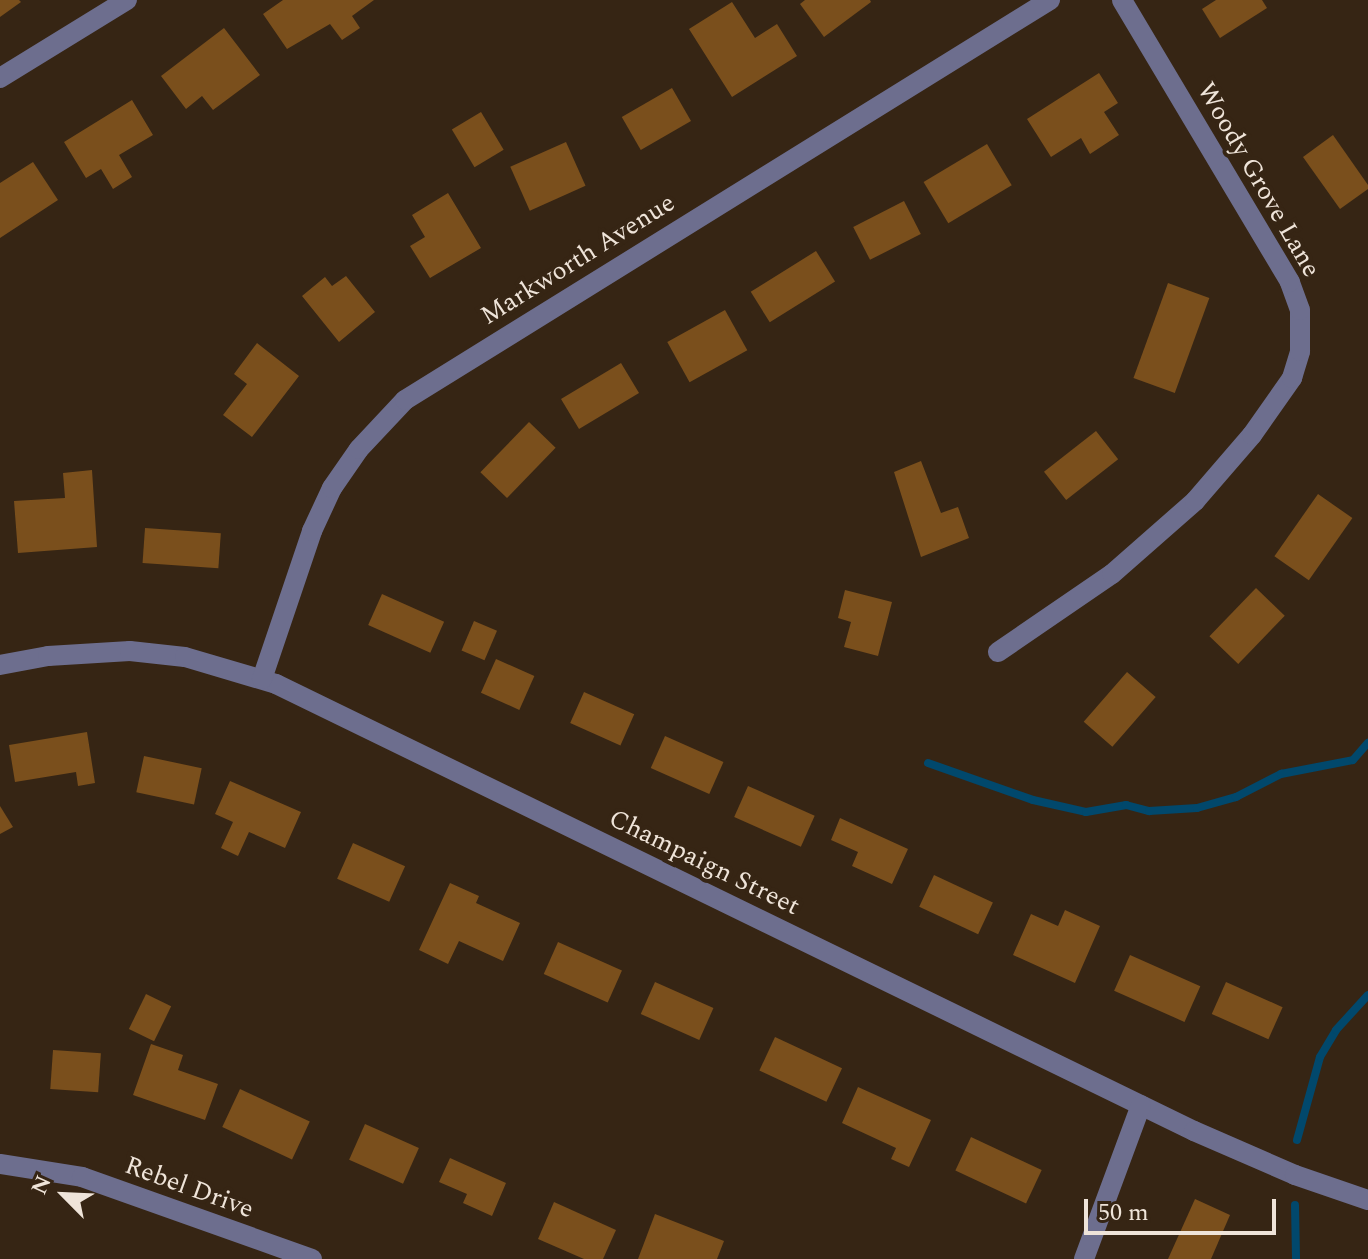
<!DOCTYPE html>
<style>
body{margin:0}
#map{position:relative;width:1368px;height:1259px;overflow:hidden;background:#362514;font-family:Spectral,serif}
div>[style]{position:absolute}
.stream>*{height:8px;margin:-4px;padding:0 4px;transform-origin:4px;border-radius:4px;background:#01486c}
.building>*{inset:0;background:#7a4f1c;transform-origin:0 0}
.minor>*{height:20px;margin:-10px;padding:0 10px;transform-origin:10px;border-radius:10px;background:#6d6e8e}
span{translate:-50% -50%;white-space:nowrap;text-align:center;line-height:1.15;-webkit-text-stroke:8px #362514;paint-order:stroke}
.street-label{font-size:26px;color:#efe4d9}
.north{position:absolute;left:24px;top:1155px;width:80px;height:80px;-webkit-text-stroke:6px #362514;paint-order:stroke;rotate:294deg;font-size:22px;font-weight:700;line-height:32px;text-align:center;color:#efe4d9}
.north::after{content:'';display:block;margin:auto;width:28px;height:36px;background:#efe4d9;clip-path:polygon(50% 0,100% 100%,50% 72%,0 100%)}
.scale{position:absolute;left:1084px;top:1199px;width:192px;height:36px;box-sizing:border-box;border:4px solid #efe4d9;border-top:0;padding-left:10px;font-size:24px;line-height:28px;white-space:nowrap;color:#efe4d9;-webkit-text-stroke:6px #362514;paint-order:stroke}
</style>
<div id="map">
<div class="stream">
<div style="left:928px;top:763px;width:111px;rotate:19.4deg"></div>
<div style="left:1033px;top:800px;width:54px;rotate:12.8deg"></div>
<div style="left:1086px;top:812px;width:41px;rotate:-9.9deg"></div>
<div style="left:1126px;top:805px;width:24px;rotate:15deg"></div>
<div style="left:1149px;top:811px;width:48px;rotate:-3.6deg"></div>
<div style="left:1197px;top:808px;width:41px;rotate:-15.8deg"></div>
<div style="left:1236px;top:797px;width:51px;rotate:-27.1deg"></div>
<div style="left:1281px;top:774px;width:73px;rotate:-11deg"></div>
<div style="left:1353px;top:760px;width:23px;rotate:-49deg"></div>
<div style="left:1297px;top:1140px;width:86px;rotate:-74.5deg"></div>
<div style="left:1320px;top:1057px;width:31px;rotate:-59deg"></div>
<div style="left:1336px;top:1030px;width:47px;rotate:-47.6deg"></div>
<div style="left:1295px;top:1205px;width:54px;rotate:88.9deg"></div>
</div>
<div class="building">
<div style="clip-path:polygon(0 0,19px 0,21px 2px,0 17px)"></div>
<div style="clip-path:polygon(283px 0,374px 0,352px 16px,360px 28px,342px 40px,330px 24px,287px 49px,263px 14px)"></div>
<div style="clip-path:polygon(805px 0,870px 0,871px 2px,824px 37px,800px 4px)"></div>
<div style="clip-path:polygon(1216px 0,1262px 0,1267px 8px,1220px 38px,1202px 9px)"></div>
<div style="clip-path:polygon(732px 2px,755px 38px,777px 24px,797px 56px,732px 97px,689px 29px)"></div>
<div style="clip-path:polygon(224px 28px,260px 75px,213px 110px,202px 96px,186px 109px,161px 76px)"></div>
<div style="clip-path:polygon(1099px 73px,1118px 103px,1104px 112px,1119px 135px,1090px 154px,1081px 138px,1051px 157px,1027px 119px)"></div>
<div style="left:672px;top:88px;width:38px;height:58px;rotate:60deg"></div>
<div style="clip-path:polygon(132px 100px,153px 135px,119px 155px,132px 177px,113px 189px,101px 169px,86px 178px,64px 142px)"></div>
<div style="left:481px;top:112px;width:44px;height:34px;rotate:59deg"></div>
<div style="clip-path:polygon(1333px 135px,1368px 185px,1368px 189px,1340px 209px,1303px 157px)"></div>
<div style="left:566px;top:142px;width:48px;height:61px;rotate:66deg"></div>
<div style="left:987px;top:144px;width:48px;height:74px;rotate:59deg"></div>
<div style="clip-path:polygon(33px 162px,58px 200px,0 238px,0 183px)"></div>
<div style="clip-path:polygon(448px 193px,481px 248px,430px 278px,410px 246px,425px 237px,412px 215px)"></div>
<div style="left:904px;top:201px;width:37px;height:57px;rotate:63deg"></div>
<div style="left:816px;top:251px;width:36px;height:77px;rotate:58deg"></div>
<div style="clip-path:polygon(346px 276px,375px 312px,339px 342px,302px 296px,325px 277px,332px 286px)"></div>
<div style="left:1168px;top:283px;width:44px;height:101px;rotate:20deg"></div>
<div style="left:725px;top:310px;width:46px;height:66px;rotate:61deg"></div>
<div style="clip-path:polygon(257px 343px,299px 376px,252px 437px,223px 415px,247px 384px,234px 374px)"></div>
<div style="left:621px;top:363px;width:35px;height:70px;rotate:59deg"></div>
<div style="left:529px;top:422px;width:37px;height:70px;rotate:44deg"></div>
<div style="left:1096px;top:431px;width:36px;height:66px;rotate:52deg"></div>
<div style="clip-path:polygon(921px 461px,941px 513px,958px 507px,969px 538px,921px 557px,894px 472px)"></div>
<div style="clip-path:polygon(92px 470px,97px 547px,18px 553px,14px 501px,65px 498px,63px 473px)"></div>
<div style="left:1318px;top:494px;width:42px;height:76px;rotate:35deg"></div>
<div style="left:145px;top:528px;width:76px;height:35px;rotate:4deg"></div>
<div style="left:1256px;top:588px;width:40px;height:67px;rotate:44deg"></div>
<div style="clip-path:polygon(845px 590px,892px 602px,878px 656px,844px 647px,851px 622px,838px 618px)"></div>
<div style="left:382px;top:594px;width:68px;height:34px;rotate:24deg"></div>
<div style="left:474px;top:621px;width:25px;height:32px;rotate:23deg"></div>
<div style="left:496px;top:659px;width:42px;height:37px;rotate:24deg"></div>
<div style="left:1127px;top:672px;width:38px;height:66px;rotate:41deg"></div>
<div style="left:584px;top:692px;width:55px;height:34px;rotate:24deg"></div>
<div style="clip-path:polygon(87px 732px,95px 783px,78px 786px,76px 772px,15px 782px,9px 745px)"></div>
<div style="left:665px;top:736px;width:64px;height:35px;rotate:24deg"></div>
<div style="left:144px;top:756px;width:59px;height:37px;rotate:12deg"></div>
<div style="clip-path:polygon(230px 781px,301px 812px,285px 848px,249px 832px,238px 856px,221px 848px,233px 822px,215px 814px)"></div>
<div style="left:748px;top:786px;width:73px;height:34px;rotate:24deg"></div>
<div style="clip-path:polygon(0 806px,13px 827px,0 834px)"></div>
<div style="clip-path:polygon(840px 818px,908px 849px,892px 884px,852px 866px,858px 852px,831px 840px)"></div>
<div style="left:353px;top:843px;width:57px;height:39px;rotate:24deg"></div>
<div style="left:934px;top:875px;width:65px;height:35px;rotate:25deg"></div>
<div style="clip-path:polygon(450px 883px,479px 896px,476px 903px,520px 923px,503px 961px,459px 941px,448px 964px,419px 950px)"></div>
<div style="clip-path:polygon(1065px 910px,1100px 926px,1075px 983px,1013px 955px,1031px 914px,1058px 926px)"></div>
<div style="left:558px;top:942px;width:70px;height:35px;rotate:24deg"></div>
<div style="left:1130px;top:955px;width:77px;height:39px;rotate:24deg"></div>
<div style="left:655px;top:982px;width:64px;height:35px;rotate:24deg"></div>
<div style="left:1226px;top:982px;width:62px;height:35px;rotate:24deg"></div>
<div style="left:146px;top:994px;width:28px;height:39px;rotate:26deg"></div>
<div style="left:775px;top:1037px;width:74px;height:37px;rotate:25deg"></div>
<div style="clip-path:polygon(151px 1044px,183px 1055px,178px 1070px,218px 1084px,205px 1120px,133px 1095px)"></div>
<div style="left:53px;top:1050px;width:48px;height:39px;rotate:4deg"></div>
<div style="clip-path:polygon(858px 1087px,931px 1120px,909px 1167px,891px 1159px,896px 1148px,842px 1123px)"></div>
<div style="left:240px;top:1089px;width:77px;height:42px;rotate:25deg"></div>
<div style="left:365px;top:1124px;width:59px;height:39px;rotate:24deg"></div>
<div style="left:971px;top:1137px;width:78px;height:37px;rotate:25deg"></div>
<div style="clip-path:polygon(450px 1158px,506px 1183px,492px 1216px,463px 1203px,467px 1194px,439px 1182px)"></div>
<div style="clip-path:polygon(1195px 1199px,1230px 1215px,1211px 1259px,1168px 1259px)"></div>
<div style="clip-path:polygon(554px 1202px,616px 1230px,603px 1259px,584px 1259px,538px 1239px)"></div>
<div style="clip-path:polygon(655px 1214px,724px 1241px,717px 1259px,638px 1259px)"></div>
</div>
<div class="minor">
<div style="left:0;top:78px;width:149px;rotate:-31.6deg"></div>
<div style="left:998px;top:652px;width:138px;rotate:-34.4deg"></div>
<div style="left:1112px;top:574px;width:111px;rotate:-41.3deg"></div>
<div style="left:1195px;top:501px;width:87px;rotate:-49.2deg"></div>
<div style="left:1252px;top:435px;width:70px;rotate:-54.9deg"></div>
<div style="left:1292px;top:378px;width:28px;rotate:-73deg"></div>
<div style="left:1300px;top:351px;width:41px;rotate:-90deg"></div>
<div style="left:1300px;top:310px;width:30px;rotate:-110deg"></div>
<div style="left:1290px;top:282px;width:328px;rotate:-120.8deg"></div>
<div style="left:0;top:665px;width:49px;rotate:-10.6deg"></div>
<div style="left:48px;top:656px;width:82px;rotate:-3.5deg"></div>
<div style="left:130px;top:651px;width:55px;rotate:6.2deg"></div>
<div style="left:185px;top:657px;width:95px;rotate:16.5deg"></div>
<div style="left:276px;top:684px;width:1021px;rotate:25.96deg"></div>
<div style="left:1194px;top:1131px;width:110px;rotate:23.5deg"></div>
<div style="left:1295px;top:1175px;width:77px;rotate:18.9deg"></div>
<div style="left:262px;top:679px;width:156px;rotate:-71.3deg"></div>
<div style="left:312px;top:531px;width:47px;rotate:-65.1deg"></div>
<div style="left:332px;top:488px;width:47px;rotate:-55.3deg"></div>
<div style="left:359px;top:449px;width:67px;rotate:-46.8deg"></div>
<div style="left:405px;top:400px;width:759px;rotate:-31.81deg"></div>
<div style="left:0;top:1164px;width:83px;rotate:9deg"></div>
<div style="left:82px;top:1177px;width:244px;rotate:19.6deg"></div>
<div style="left:1084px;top:1259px;width:164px;rotate:-69.7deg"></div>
</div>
<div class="street-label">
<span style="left:1258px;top:180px;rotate:60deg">Woody Grove Lane</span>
<span style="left:578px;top:260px;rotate:-32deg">Markworth Avenue</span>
<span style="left:704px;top:863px;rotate:26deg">Champaign Street</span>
<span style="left:189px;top:1188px;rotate:20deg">Rebel Drive</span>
</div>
<div class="north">N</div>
<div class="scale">50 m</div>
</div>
